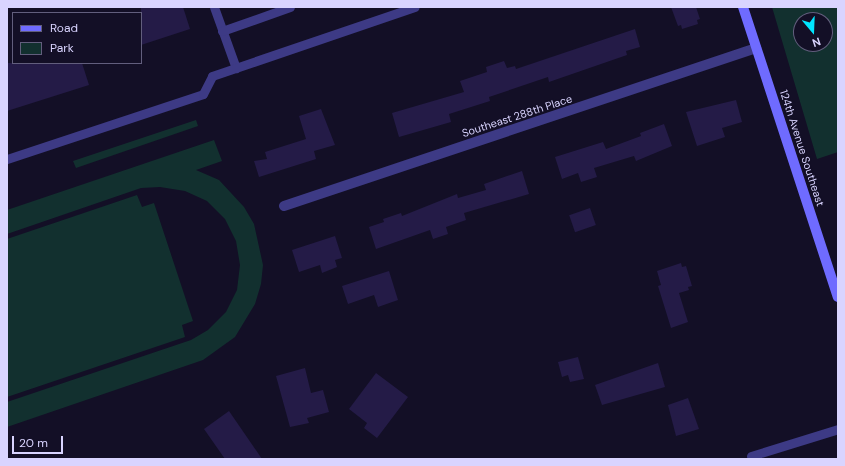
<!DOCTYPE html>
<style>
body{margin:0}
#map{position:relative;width:845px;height:466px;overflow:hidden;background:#130f26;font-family:"DM Sans",sans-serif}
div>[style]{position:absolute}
.green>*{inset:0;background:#12302f}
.building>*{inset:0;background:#241b47;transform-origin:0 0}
.lane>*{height:9px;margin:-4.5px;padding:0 4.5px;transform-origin:4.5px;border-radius:4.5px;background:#3d3a85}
.street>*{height:10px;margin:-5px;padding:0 5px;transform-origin:5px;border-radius:5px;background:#3d3a85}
.secondary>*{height:10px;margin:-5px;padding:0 5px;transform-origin:5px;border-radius:5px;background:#6f6bff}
span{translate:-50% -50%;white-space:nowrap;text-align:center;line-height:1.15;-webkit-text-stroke:3px #130f26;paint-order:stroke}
.street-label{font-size:11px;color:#d9d4ff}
.frame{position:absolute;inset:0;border:8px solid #d9d4ff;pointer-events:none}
.legend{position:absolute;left:12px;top:12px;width:130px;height:52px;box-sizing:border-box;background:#130f26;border:1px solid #625e7d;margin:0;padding:5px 7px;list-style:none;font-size:12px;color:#d9d4ff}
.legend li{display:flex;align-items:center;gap:8px;height:20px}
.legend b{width:20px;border:1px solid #625e7d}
.north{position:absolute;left:793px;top:12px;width:40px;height:40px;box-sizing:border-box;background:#130f26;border:1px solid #625e7d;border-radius:50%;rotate:161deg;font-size:11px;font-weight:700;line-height:16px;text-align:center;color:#d9d4ff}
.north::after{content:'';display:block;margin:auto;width:14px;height:18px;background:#00e5ff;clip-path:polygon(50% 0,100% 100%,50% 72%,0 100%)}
.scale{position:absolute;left:12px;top:436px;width:51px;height:18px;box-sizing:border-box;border:2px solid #d9d4ff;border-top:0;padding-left:5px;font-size:12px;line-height:14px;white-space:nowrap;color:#d9d4ff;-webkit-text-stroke:3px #130f26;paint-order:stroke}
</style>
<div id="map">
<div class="green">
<div style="clip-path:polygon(evenodd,772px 7px,838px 7px,838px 152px,817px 159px,772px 7px,801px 20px,825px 20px,825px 44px,801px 44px,801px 20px)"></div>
<div style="clip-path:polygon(196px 120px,198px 126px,76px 168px,73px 161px)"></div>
<div style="clip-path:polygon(214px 140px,222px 161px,196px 170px,219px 180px,244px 207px,254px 224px,263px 265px,261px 284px,255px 304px,235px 337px,203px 360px,7px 427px,7px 402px,191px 340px,208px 330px,226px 312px,237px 290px,240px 265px,236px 241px,225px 219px,207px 201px,185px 191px,160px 187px,141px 188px,7px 234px,7px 210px)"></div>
<div style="clip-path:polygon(137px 195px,142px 207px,154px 203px,193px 321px,182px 325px,185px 337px,7px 397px,7px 239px)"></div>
</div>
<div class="building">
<div style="clip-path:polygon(141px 7px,183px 7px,190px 29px,141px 45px)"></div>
<div style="clip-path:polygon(671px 7px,696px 7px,700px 19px,697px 20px,698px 24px,682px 29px,681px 25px,678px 26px)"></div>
<div style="clip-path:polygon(635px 29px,640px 47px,626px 51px,627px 55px,549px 82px,548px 77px,489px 97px,490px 101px,449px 114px,451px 122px,399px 137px,392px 113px,464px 92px,460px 81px,487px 72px,486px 67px,504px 61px,507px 68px,515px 66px,516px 69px)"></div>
<div style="clip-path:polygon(7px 63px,82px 63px,89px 85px,7px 111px)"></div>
<div style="clip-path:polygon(736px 100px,742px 122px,722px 128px,725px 137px,697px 146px,686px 112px)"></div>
<div style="clip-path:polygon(321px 109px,335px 145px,314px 151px,316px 159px,259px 177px,254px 161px,267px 159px,265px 152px,306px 139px,299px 116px)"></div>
<div style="clip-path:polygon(664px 124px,672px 146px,636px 161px,634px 156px,594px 168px,597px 177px,581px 182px,578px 173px,562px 179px,555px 157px,603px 142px,606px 149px,641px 136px,640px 133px)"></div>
<div style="clip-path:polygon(522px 171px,529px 194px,464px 213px,466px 220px,446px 227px,448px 234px,433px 239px,430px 230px,376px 249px,369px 227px,384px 222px,383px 219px,401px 213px,402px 216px,457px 194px,458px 198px,486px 190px,484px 184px)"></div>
<div style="left:590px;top:208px;width:18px;height:22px;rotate:71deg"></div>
<div style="clip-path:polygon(335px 236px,342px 258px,335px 260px,337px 267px,322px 273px,320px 265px,299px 272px,292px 250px)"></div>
<div style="clip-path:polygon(681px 263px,682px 267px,686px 266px,692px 286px,688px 287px,689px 290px,679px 293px,688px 322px,671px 328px,658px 286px,661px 285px,657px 271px)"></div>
<div style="clip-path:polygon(389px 271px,398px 300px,378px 307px,374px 295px,348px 304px,342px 286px)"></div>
<div style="clip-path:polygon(578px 357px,584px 379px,570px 382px,568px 375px,562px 377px,558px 362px)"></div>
<div style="clip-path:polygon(658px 363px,665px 387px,602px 405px,595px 385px)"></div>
<div style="clip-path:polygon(305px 368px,311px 393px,323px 390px,329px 412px,307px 418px,309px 423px,290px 427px,276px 376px)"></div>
<div style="clip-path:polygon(376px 373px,408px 397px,377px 438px,364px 428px,367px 423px,349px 409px)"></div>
<div style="clip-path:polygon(688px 398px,699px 429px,676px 436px,668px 405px)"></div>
<div style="clip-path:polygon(229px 411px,262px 459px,225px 459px,204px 429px)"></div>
</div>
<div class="lane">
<div style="left:214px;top:7px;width:65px;rotate:70.2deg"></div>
<div style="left:222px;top:31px;width:72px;rotate:-19.4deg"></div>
<div style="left:7px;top:159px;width:206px;rotate:-18.3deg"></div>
<div style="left:203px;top:94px;width:20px;rotate:-63deg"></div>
<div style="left:212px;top:76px;width:214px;rotate:-18.8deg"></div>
<div style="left:751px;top:456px;width:91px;rotate:-17.2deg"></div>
</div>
<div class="street">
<div style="left:284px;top:206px;width:498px;rotate:-18.5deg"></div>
</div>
<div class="secondary">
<div style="left:743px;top:7px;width:305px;rotate:71.9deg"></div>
</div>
<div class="street-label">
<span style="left:517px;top:116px;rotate:-18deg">Southeast 288th Place</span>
<span style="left:802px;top:148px;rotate:72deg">124th Avenue Southeast</span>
</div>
<div class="frame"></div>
<ul class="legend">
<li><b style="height:5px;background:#6f6bff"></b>Road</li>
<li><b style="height:11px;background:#12302f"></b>Park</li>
</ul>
<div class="north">N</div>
<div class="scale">20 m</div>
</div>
